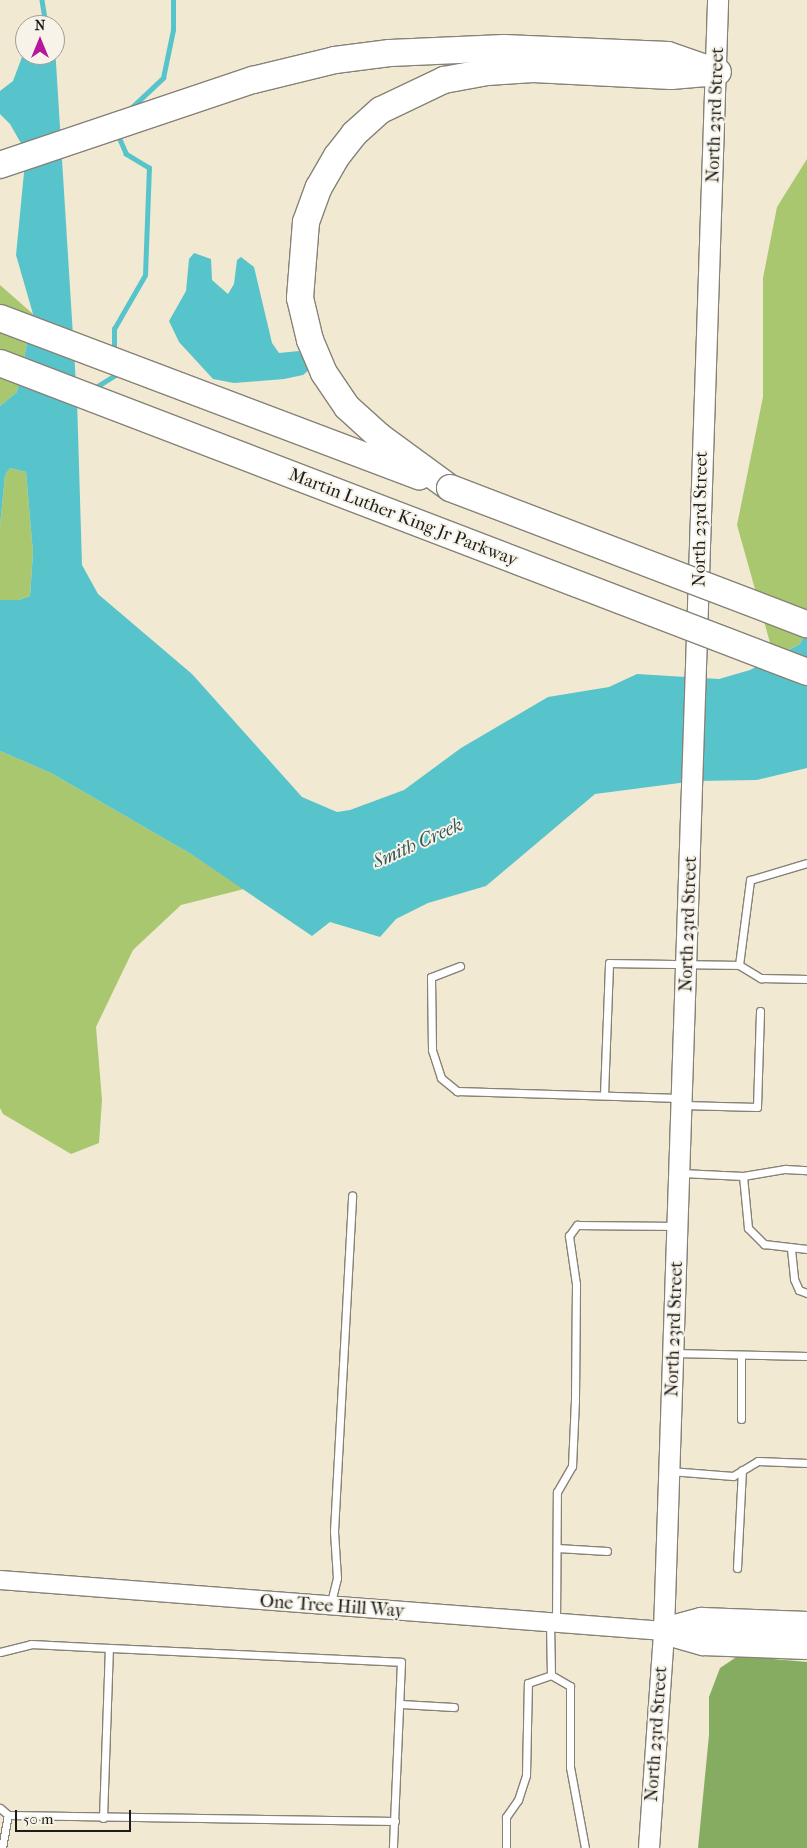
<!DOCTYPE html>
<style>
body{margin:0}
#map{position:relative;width:807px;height:1848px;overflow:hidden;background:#f1e9d2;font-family:"IM FELL French Canon",serif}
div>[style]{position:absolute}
.green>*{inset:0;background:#a9c76e}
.forest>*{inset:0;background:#86ac61}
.water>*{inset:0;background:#56c4ca}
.stream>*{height:4.5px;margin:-2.25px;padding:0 2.25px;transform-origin:2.25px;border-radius:2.25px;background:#56c4ca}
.roads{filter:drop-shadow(1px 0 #868277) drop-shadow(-1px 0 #868277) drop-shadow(0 1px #868277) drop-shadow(0 -1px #868277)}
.service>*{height:7px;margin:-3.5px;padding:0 3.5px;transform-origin:3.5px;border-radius:3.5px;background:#fff}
.tertiary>*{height:18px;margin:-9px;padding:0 9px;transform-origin:9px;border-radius:9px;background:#fff}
.secondary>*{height:20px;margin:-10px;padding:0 10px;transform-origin:10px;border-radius:10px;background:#fff}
.motorway>*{height:26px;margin:-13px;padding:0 13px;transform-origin:13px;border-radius:13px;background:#fff}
.bridges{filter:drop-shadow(1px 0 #868277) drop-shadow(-1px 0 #868277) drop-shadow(0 1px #868277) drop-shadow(0 -1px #868277)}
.motorway-bridge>*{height:26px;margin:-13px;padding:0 13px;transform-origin:13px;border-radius:13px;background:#fff}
span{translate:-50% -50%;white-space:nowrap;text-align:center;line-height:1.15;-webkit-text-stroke:4px #f7f3e8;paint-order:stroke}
.street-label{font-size:18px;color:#1c1c1c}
.water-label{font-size:19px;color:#305759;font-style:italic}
.north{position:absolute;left:15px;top:15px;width:50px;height:50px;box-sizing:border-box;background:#f7f3e8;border:1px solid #9f9d96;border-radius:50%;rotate:0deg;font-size:14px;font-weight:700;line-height:20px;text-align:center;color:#1c1c1c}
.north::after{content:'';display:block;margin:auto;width:18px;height:22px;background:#b5179e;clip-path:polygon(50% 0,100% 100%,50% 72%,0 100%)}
.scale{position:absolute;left:15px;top:1810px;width:116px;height:22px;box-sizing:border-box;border:2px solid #1c1c1c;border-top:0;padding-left:6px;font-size:15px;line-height:18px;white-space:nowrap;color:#1c1c1c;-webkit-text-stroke:4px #f7f3e8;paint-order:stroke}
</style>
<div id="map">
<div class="green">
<div style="clip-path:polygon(807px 159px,807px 630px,800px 644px,774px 657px,737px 525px,763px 397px,763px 278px,777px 207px)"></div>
<div style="clip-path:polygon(0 285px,33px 314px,17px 392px,0 406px)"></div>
<div style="clip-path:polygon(10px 468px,26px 472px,33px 553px,30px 596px,19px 600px,0 600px,0 526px,5px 475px)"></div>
<div style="clip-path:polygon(0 751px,51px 773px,191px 854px,244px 889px,181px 905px,133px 950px,96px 1027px,102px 1100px,99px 1143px,71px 1154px,3px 1114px,0 1108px)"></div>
</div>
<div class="forest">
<div style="clip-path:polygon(738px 1656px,807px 1662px,807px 1848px,698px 1848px,709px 1735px,709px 1697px,720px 1668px)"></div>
</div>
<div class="water">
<div style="clip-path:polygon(55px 47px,77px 400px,82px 565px,98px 594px,192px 674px,302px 797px,337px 812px,350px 810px,404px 790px,461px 748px,548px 697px,609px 687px,637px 674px,719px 679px,750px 670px,800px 644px,807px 630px,807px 768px,757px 780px,695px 781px,595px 794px,486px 886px,428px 903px,396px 919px,380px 937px,330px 922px,312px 936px,191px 854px,51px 773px,0 751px,0 600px,19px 600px,30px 596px,33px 553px,26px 472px,10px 468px,5px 475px,0 526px,0 406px,17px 392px,33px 314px,16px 255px,26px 152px,10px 124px,0 114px,0 91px,13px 81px,25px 49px,25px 55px,55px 55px)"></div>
<div style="clip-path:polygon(194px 253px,211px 259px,212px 280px,228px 294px,234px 284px,237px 260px,241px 257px,254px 267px,272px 343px,279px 353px,299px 351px,310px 369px,303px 375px,284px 379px,234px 383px,213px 379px,179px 342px,169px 321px,186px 291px,189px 259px)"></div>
</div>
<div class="stream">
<div style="left:42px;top:0;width:25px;rotate:81deg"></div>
<div style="left:129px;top:110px;width:47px;rotate:-43.3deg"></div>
<div style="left:163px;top:78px;width:49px;rotate:-78.2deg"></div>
<div style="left:173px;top:30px;width:30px;rotate:-90deg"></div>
<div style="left:114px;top:351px;width:22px;rotate:-90deg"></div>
<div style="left:114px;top:329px;width:62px;rotate:-60.1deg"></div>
<div style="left:145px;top:275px;width:107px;rotate:-87.9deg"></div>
<div style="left:149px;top:168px;width:27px;rotate:-149deg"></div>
<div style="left:126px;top:154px;width:22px;rotate:-114deg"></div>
<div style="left:93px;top:389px;width:26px;rotate:-32deg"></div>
<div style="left:115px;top:375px;width:4px;rotate:-90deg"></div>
</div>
<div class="roads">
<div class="service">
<div style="left:739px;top:965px;width:26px;rotate:31deg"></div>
<div style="left:761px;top:978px;width:46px;rotate:1.2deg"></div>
<div style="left:460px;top:966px;width:31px;rotate:159deg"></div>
<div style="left:431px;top:977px;width:73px;rotate:89.2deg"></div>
<div style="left:432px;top:1050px;width:29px;rotate:72deg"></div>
<div style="left:441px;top:1078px;width:21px;rotate:39deg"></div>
<div style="left:457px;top:1091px;width:223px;rotate:1.8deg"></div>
<div style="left:604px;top:1095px;width:132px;rotate:-87.8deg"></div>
<div style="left:609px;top:963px;width:130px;rotate:0.9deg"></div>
<div style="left:739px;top:965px;width:86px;rotate:-82.6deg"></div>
<div style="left:750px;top:880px;width:59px;rotate:-16.6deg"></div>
<div style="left:683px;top:1105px;width:74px;rotate:1.5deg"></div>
<div style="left:757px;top:1107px;width:96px;rotate:-88.2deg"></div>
<div style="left:681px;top:1173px;width:62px;rotate:2.8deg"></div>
<div style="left:743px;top:1176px;width:43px;rotate:-9.5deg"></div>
<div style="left:785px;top:1169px;width:22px;rotate:3deg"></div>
<div style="left:743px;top:1176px;width:52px;rotate:84.5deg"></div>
<div style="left:748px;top:1228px;width:23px;rotate:45deg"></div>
<div style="left:764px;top:1244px;width:43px;rotate:6.6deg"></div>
<div style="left:791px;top:1249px;width:30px;rotate:84deg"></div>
<div style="left:794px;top:1279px;width:12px;rotate:66deg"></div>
<div style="left:799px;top:1290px;width:9px;rotate:21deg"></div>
<div style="left:674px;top:1353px;width:133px;rotate:1.3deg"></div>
<div style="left:741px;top:1355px;width:64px;rotate:90deg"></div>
<div style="left:670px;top:1471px;width:63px;rotate:4.5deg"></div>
<div style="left:733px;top:1476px;width:29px;rotate:-31deg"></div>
<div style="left:758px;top:1461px;width:49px;rotate:2.3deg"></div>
<div style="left:557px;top:1548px;width:50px;rotate:3.4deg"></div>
<div style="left:737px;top:1568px;width:98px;rotate:-87.1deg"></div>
<div style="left:330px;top:1606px;width:29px;rotate:-76deg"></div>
<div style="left:337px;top:1578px;width:47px;rotate:-93.7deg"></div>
<div style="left:334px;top:1531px;width:336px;rotate:-86.9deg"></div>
<div style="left:550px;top:1623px;width:52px;rotate:88.9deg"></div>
<div style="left:556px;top:1623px;width:131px;rotate:-89.6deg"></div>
<div style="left:557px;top:1492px;width:30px;rotate:-60deg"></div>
<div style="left:572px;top:1466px;width:67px;rotate:-87.4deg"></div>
<div style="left:575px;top:1399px;width:115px;rotate:-89.5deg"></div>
<div style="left:576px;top:1284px;width:49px;rotate:-98.3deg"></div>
<div style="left:569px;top:1236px;width:14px;rotate:-54deg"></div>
<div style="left:577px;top:1225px;width:99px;rotate:0.6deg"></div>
<div style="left:0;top:1652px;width:32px;rotate:-14deg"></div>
<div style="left:31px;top:1644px;width:78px;rotate:2.9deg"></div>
<div style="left:400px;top:1704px;width:54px;rotate:3.2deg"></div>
<div style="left:0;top:1808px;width:11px;rotate:41deg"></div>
<div style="left:8px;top:1815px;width:387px;rotate:0.9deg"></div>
<div style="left:103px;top:1818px;width:170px;rotate:-88deg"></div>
<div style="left:109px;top:1648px;width:292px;rotate:2.7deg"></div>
<div style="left:401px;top:1662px;width:186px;rotate:92.5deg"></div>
<div style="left:2px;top:1848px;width:34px;rotate:-80deg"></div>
<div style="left:506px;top:1848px;width:31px;rotate:-90deg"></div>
<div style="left:506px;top:1817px;width:21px;rotate:-55deg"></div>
<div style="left:518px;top:1800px;width:26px;rotate:-72deg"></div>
<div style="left:526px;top:1775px;width:92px;rotate:-88.8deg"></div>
<div style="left:528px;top:1683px;width:24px;rotate:-19deg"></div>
<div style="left:551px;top:1675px;width:22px;rotate:30deg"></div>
<div style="left:570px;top:1686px;width:81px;rotate:90deg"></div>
<div style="left:570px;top:1767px;width:82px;rotate:79.5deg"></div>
</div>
<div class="tertiary">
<div style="left:0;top:1580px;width:666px;rotate:4.39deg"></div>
</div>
<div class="secondary">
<div style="left:649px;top:1848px;width:218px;rotate:-86deg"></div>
<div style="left:664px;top:1631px;width:1632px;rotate:-88.1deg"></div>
</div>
<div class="motorway">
<div style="left:0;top:165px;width:267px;rotate:-18.6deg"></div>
<div style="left:253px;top:80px;width:84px;rotate:-13.7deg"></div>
<div style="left:335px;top:60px;width:55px;rotate:-7.3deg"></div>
<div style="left:390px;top:53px;width:114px;rotate:-2.5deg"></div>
<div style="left:504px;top:48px;width:164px;rotate:2.4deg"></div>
<div style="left:668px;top:55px;width:42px;rotate:19.3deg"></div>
<div style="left:0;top:318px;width:448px;rotate:20.7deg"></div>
<div style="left:450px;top:488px;width:88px;rotate:-143.8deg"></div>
<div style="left:379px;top:436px;width:43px;rotate:-137.8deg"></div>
<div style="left:347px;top:407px;width:41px;rotate:-124.1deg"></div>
<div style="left:324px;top:373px;width:36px;rotate:-113deg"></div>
<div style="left:310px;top:340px;width:43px;rotate:-103.4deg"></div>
<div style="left:300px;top:298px;width:76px;rotate:-85.5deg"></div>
<div style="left:306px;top:222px;width:37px;rotate:-70deg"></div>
<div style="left:319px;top:187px;width:36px;rotate:-60deg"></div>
<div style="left:337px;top:156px;width:28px;rotate:-52deg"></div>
<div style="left:354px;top:134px;width:36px;rotate:-42deg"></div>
<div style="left:381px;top:110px;width:70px;rotate:-25.5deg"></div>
<div style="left:444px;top:80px;width:44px;rotate:-10.5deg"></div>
<div style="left:487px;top:72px;width:46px;rotate:-3.7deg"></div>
<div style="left:533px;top:69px;width:138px;rotate:2.9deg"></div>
<div style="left:671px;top:76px;width:47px;rotate:-4.9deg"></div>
<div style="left:664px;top:1631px;width:41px;rotate:15.8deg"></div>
<div style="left:703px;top:1642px;width:104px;rotate:2.2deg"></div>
<div style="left:664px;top:1631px;width:39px;rotate:-15deg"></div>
<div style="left:702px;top:1621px;width:105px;rotate:2.2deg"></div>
</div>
</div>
<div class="bridges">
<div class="motorway-bridge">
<div style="left:0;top:363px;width:864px;rotate:20.95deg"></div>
<div style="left:450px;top:488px;width:382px;rotate:20.9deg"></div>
</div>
</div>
<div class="street-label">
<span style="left:716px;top:115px;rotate:-88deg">North 23rd Street</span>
<span style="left:403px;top:518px;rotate:21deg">Martin Luther King Jr Parkway</span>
<span style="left:701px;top:519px;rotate:-89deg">North 23rd Street</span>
<span style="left:689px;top:924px;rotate:-88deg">North 23rd Street</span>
<span style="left:675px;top:1329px;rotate:-88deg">North 23rd Street</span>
<span style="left:332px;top:1607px;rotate:4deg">One Tree Hill Way</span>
<span style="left:657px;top:1734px;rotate:-86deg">North 23rd Street</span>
</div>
<div class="water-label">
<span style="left:418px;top:844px;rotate:-24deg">Smith Creek</span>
</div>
<div class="north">N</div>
<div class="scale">50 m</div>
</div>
